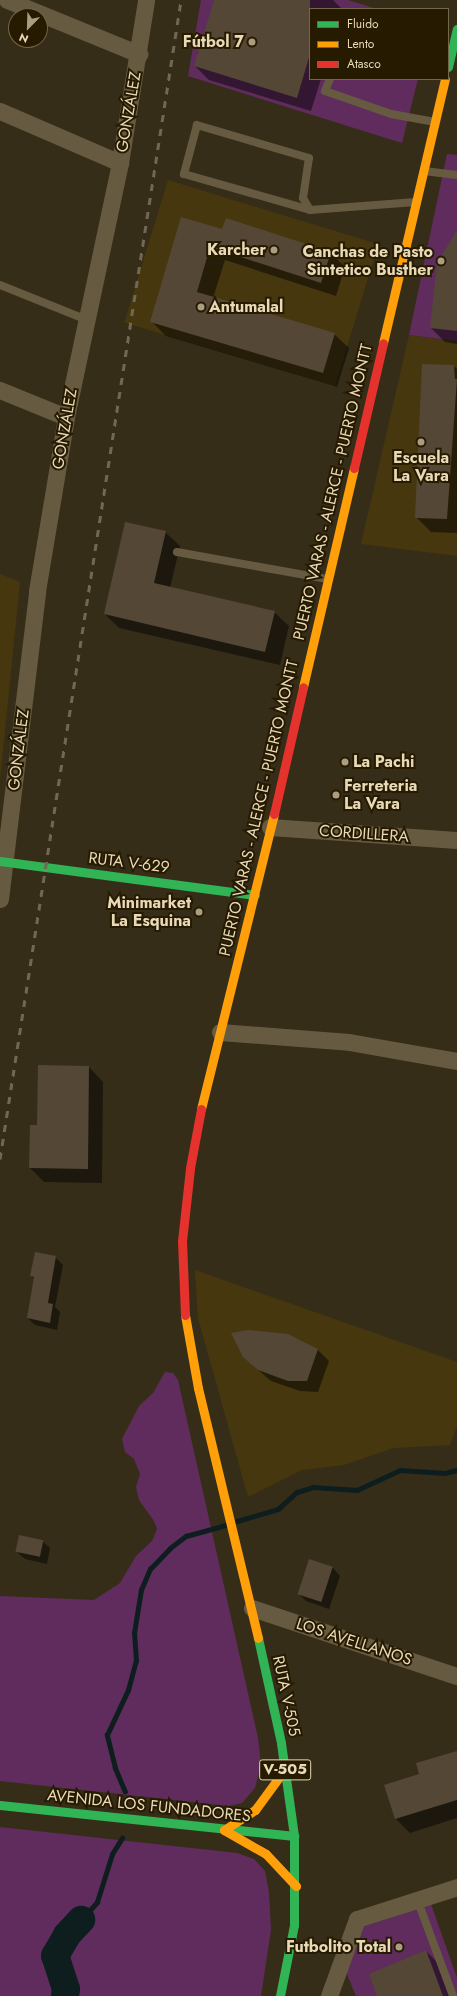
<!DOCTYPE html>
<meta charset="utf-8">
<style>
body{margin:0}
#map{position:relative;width:457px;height:1996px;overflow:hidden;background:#362d19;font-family:Jost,sans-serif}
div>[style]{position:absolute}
.built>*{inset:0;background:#47370f;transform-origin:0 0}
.green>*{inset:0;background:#602c5e}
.shadow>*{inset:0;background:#0007}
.stream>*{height:4.5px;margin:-2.25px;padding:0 2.25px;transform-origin:2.25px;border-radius:2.25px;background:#0e1e1f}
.river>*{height:28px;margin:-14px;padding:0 14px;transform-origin:14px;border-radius:14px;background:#0e1e1f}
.building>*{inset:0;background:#544735;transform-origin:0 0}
.lane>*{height:8px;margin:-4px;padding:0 4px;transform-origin:4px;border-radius:4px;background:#665b41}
.street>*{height:17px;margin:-8.5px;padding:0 8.5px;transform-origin:8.5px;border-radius:8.5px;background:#665b41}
.fast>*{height:9px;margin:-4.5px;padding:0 4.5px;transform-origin:4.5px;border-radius:4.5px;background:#30b455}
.slow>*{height:9px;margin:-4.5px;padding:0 4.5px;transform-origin:4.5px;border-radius:4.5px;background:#ff9f0a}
.jam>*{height:9px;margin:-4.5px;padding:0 4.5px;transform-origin:4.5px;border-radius:4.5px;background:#e5322d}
.rail>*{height:3px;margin-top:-1.5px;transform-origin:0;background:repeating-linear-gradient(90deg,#706853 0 7px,transparent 0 14px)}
.dots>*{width:11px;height:11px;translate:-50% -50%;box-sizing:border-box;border:2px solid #261a00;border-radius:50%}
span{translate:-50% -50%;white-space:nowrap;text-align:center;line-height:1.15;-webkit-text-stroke:4px #261a00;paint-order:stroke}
.shield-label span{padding:1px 3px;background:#261a00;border:1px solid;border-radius:3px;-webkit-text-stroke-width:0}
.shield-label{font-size:15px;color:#e8d9b7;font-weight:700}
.poi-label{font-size:16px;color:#e8d9b7;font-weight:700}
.right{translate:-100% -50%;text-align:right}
.left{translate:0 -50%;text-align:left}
.street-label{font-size:16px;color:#e8d9b7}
.legend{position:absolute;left:309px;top:8px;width:140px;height:72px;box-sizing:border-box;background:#261a00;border:1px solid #746649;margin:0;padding:5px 7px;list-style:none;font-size:12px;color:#e8d9b7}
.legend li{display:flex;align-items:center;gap:8px;height:20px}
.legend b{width:20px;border:1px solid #746649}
.north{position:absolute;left:8px;top:8px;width:40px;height:40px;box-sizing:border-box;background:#261a00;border:1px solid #746649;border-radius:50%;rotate:203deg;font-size:11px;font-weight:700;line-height:16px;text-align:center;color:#e8d9b7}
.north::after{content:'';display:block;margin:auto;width:14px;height:18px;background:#aa9d80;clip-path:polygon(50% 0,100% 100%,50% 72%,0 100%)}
</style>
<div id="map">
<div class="built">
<div style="left:168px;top:180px;width:220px;height:149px;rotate:17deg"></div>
<div style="clip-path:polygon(409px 335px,457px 341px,457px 556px,361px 544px)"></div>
<div style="clip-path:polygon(0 574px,20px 582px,0 780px)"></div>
<div style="clip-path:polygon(195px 1270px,457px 1362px,457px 1426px,450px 1445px,393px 1448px,344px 1465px,302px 1470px,248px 1497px,198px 1318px)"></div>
</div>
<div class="green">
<div style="clip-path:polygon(201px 0,348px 0,377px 9px,310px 9px,310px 79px,418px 79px,402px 143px,188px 76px)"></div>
<div style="clip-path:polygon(447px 154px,457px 155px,457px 341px,409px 335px)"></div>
<div style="clip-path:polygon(165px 1372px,173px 1373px,178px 1380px,258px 1738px,261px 1764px,255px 1788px,242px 1803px,229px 1806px,0 1781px,0 1596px,94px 1600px,120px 1583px,136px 1556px,152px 1541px,157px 1529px,154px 1521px,139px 1500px,136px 1487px,140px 1474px,134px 1459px,125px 1452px,122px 1439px,139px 1406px,153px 1393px)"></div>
<div style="clip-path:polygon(0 1827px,237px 1853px,254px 1859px,265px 1871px,269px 1893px,271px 1930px,261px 1996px,0 1996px)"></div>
<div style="clip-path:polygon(431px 1904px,457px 1978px,457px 1996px,356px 1996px,344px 1967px,359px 1928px)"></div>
</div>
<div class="shadow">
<div style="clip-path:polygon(215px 0,333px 0,342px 9px,310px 9px,310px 79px,321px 79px,311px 111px,209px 80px,195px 66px)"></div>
<div style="clip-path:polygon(227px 219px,331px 253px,345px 267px,336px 296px,225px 260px,213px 298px,334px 334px,349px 348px,337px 387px,166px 336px,152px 322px,223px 230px)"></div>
<div style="clip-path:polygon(457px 232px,457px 344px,445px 342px,431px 328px)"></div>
<div style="clip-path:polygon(454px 366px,457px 369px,457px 533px,431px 532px,416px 517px)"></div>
<div style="clip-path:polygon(165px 532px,180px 546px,170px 588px,274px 612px,289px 626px,280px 665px,119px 628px,105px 614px)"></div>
<div style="clip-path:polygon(89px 1067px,103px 1082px,102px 1183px,44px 1182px,30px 1168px,38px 1126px)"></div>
<div style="clip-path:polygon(55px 1257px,63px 1265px,55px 1307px,60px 1312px,57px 1330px,35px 1325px,28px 1318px,35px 1279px,31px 1276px)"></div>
<div style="clip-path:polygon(268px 1332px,300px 1340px,317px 1349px,329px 1361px,318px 1392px,300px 1391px,271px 1381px,256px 1368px,232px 1334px)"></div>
<div style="clip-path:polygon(42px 1541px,50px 1548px,47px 1564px,25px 1559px,17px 1552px)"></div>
<div style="clip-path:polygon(310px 1561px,333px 1568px,340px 1576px,329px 1609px,306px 1601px,299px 1594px)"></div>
<div style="clip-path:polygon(457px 1752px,457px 1818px,410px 1833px,396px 1819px,421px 1775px)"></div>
<div style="clip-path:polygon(426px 1951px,440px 1965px,452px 1996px,378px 1996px)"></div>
</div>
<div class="stream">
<div style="left:237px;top:1521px;width:43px;rotate:-16.3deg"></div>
<div style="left:278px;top:1509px;width:25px;rotate:-42deg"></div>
<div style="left:297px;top:1492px;width:17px;rotate:-17deg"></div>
<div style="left:313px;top:1487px;width:44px;rotate:3.9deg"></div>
<div style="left:357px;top:1490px;width:47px;rotate:-24.9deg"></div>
<div style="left:400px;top:1470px;width:45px;rotate:3.8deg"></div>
<div style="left:445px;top:1473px;width:12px;rotate:-14deg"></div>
<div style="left:125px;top:1792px;width:26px;rotate:-113deg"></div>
<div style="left:115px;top:1768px;width:34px;rotate:-104deg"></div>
<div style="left:107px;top:1735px;width:50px;rotate:-65deg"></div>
<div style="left:128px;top:1690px;width:30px;rotate:-75deg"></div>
<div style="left:136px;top:1661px;width:28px;rotate:-94deg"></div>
<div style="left:134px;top:1633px;width:44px;rotate:-80.8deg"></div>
<div style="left:141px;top:1590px;width:23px;rotate:-67deg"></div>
<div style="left:150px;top:1569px;width:29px;rotate:-46deg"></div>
<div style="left:170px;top:1548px;width:20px;rotate:-37deg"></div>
<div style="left:186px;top:1536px;width:41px;rotate:-15.4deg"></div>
<div style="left:81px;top:1920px;width:24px;rotate:-48deg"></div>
<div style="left:97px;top:1902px;width:50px;rotate:-72.6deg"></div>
<div style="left:112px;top:1854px;width:19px;rotate:-58deg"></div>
</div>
<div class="river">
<div style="left:65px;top:1996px;width:7px;rotate:-82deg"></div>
<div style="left:66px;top:1989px;width:35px;rotate:-108deg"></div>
<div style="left:55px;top:1956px;width:24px;rotate:-60deg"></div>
<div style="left:67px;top:1935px;width:21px;rotate:-47deg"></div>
</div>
<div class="building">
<div style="clip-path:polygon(214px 0,310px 0,310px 54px,297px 98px,194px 66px)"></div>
<div style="clip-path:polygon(181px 217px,222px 229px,226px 218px,331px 252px,321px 283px,210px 247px,197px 292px,335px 333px,323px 373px,150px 322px)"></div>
<div style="clip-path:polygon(457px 230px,457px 331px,430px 328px,437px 263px)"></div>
<div style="clip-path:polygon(422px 364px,454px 365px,455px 379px,457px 379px,447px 519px,415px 518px)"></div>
<div style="clip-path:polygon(125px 522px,166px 531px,154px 583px,275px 611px,265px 652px,104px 614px)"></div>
<div style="clip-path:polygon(38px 1065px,89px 1066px,88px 1169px,29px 1168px,30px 1125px,37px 1125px)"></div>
<div style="clip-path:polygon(35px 1252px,56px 1256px,48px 1303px,53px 1304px,50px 1323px,27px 1318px,34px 1277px,30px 1276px)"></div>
<div style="clip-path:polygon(248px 1330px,288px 1334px,318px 1349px,307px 1381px,288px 1381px,258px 1370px,251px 1364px,243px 1357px,231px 1333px)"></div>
<div style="left:19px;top:1535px;width:25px;height:17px;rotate:12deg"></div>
<div style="left:309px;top:1559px;width:25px;height:37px;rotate:18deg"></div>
<div style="clip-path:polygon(457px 1751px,457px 1800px,395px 1819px,384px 1785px,419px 1774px,416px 1763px)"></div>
<div style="clip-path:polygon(426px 1950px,443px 1996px,377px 1996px,369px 1974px)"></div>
</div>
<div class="lane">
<div style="left:330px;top:79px;width:13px;rotate:113deg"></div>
<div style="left:325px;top:91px;width:70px;rotate:19.2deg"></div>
<div style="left:391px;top:114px;width:45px;rotate:10.3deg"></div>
<div style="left:424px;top:171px;width:33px;rotate:7deg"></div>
<div style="left:310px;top:210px;width:14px;rotate:-120deg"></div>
<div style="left:303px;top:198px;width:40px;rotate:-81.5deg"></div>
<div style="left:309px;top:158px;width:117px;rotate:-163.6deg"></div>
<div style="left:197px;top:125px;width:51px;rotate:104.9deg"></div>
<div style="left:184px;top:174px;width:131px;rotate:15.9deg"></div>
<div style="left:310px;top:210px;width:106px;rotate:-4.3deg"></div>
<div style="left:0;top:285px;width:94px;rotate:21.9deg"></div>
<div style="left:177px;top:552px;width:152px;rotate:10.2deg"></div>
<div style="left:417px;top:1899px;width:103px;rotate:69.6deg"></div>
</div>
<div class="street">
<div style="left:7px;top:0;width:143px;rotate:22.2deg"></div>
<div style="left:0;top:111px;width:131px;rotate:23.4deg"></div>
<div style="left:0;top:390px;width:71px;rotate:22.2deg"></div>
<div style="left:270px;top:827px;width:187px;rotate:4deg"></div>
<div style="left:0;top:899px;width:310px;rotate:-83.1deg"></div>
<div style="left:37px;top:591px;width:176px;rotate:-80.5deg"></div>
<div style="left:66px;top:417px;width:260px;rotate:-78deg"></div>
<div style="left:120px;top:163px;width:165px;rotate:-80.9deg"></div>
<div style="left:220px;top:1032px;width:129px;rotate:4.4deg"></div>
<div style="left:349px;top:1042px;width:110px;rotate:10deg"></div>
<div style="left:252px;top:1608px;width:216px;rotate:18.4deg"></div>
<div style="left:329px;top:1996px;width:82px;rotate:-70deg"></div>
<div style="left:357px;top:1919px;width:105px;rotate:-17.7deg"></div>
</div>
<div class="fast">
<div style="left:448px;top:67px;width:39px;rotate:-77deg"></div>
<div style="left:0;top:861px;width:257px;rotate:7.6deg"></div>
<div style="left:258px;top:1638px;width:107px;rotate:77.6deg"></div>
<div style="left:281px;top:1743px;width:94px;rotate:82deg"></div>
<div style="left:294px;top:1836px;width:89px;rotate:90deg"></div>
<div style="left:294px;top:1925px;width:72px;rotate:101.2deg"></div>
<div style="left:0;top:1805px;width:296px;rotate:6deg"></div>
</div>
<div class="slow">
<div style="left:383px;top:343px;width:271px;rotate:-76.8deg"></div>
<div style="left:303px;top:687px;width:225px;rotate:-76.9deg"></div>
<div style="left:201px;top:1109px;width:304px;rotate:-76.1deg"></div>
<div style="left:185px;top:1315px;width:74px;rotate:79.9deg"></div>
<div style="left:198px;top:1388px;width:257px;rotate:76.5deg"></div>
<div style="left:224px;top:1830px;width:48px;rotate:29.7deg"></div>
<div style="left:266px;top:1854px;width:44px;rotate:46.8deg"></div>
<div style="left:224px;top:1830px;width:37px;rotate:-33deg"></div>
<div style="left:255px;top:1810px;width:51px;rotate:-53.8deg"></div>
</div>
<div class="jam">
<div style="left:354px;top:468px;width:128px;rotate:-76.9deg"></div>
<div style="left:274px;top:814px;width:130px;rotate:-77.1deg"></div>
<div style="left:185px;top:1315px;width:74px;rotate:-92.3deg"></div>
<div style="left:182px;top:1241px;width:73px;rotate:-83.7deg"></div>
<div style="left:190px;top:1168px;width:60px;rotate:-79.4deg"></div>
</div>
<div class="rail">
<div style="left:0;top:1159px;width:1173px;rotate:-81.12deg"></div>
</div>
<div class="dots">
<div style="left:252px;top:42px;background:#aa9d80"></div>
<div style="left:274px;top:250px;background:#aa9d80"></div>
<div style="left:441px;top:261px;background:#aa9d80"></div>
<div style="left:201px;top:307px;background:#aa9d80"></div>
<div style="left:421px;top:442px;background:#aa9d80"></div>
<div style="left:345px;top:762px;background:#aa9d80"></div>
<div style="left:336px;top:795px;background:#aa9d80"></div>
<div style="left:199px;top:912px;background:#aa9d80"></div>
<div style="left:399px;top:1947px;background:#aa9d80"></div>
</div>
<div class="shield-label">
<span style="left:285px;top:1770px">V-505</span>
</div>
<div class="poi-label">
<span class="right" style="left:244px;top:42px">Fútbol 7</span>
<span class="right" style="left:266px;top:250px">Karcher</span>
<span class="right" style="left:433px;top:261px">Canchas de Pasto<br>Sintetico Busther</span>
<span class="left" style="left:209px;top:307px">Antumalal</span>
<span style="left:421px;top:467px">Escuela<br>La Vara</span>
<span class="left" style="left:353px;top:762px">La Pachi</span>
<span class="left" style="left:344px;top:795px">Ferreteria<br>La Vara</span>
<span class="right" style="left:191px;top:912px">Minimarket<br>La Esquina</span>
<span class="right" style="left:391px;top:1947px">Futbolito Total</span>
</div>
<div class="street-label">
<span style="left:129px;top:112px;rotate:-80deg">GONZÁLEZ</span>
<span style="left:65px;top:429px;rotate:-80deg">GONZÁLEZ</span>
<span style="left:333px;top:492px;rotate:-77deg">PUERTO VARAS - ALERCE - PUERTO MONTT</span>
<span style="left:19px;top:750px;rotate:-83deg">GONZÁLEZ</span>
<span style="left:259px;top:808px;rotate:-77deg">PUERTO VARAS - ALERCE - PUERTO MONTT</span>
<span style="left:364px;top:834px;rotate:4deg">CORDILLERA</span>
<span style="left:129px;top:863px;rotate:7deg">RUTA V-629</span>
<span style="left:354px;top:1642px;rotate:18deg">LOS AVELLANOS</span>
<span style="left:286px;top:1696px;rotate:78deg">RUTA V-505</span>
<span style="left:149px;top:1806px;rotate:6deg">AVENIDA LOS FUNDADORES</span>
</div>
<ul class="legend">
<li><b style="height:5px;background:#30b455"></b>Fluido</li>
<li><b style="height:5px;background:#ff9f0a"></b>Lento</li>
<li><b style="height:5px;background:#e5322d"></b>Atasco</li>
</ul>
<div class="north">N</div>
</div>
